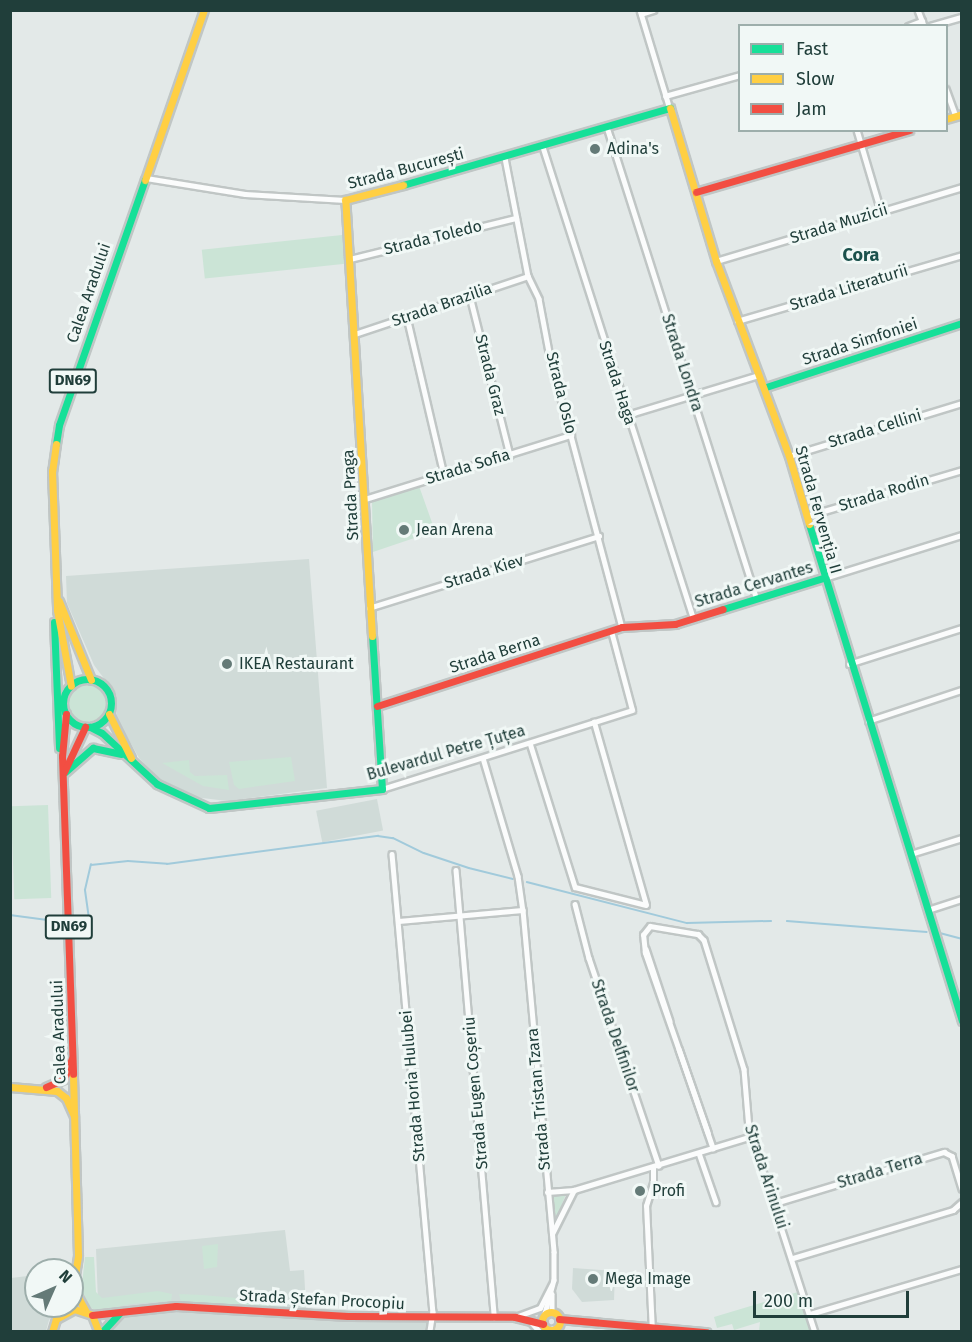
<!DOCTYPE html>
<meta charset="utf-8">
<style>
body{margin:0}
#map{position:relative;width:972px;height:1342px;overflow:hidden;background:#e3e9e8;font-family:"Fira Sans",sans-serif}
div>[style]{position:absolute}
.built>*{inset:0;background:#d0dbd8;transform-origin:0 0}
.green>*{inset:0;background:#cbe4d6;transform-origin:0 0}
.round{border-radius:50%}
.stream>*{height:1.5px;margin:-0.75px;padding:0 0.75px;transform-origin:0.75px;border-radius:0.75px;background:#a1cadb}
.roads{filter:drop-shadow(2px 0 #c0c6c5) drop-shadow(-2px 0 #c0c6c5) drop-shadow(0 2px #c0c6c5) drop-shadow(0 -2px #c0c6c5)}
.street>*{height:4.5px;margin:-2.25px;padding:0 2.25px;transform-origin:2.25px;border-radius:2.25px;background:#fbfcfc}
.fast>*{height:7px;margin:-3.5px;padding:0 3.5px;transform-origin:3.5px;border-radius:3.5px;background:#16e098}
.fast>.ring{margin:-3.5px;padding:0;box-sizing:content-box;background:none;border:7px solid #16e098;border-radius:50%}
.slow>*{height:7px;margin:-3.5px;padding:0 3.5px;transform-origin:3.5px;border-radius:3.5px;background:#ffcf43}
.slow>.ring{margin:-3.5px;padding:0;box-sizing:content-box;background:none;border:7px solid #ffcf43;border-radius:50%}
.jam>*{height:7px;margin:-3.5px;padding:0 3.5px;transform-origin:3.5px;border-radius:3.5px;background:#f24e42}
.dots>*{width:16px;height:16px;translate:-50% -50%;box-sizing:border-box;border:3px solid #f1f8f6;border-radius:50%}
span{translate:-50% -50%;white-space:nowrap;text-align:center;line-height:1.15;-webkit-text-stroke:6px #f1f8f6;paint-order:stroke}
.shield-label span{padding:2px 4px;background:#f1f8f6;border:2px solid;border-radius:4px;-webkit-text-stroke-width:0}
.shield-label{font-size:15px;color:#203e3a;font-weight:700}
.poi-label{font-size:16px;color:#203e3a}
.left{translate:0 -50%;text-align:left}
.street-label{font-size:16px;color:#203e3a}
.neighbourhood-label{font-size:18px;color:#1b514c;font-weight:700}
.frame{position:absolute;inset:0;border:12px solid #203e3a;pointer-events:none}
.legend{position:absolute;left:738px;top:24px;width:210px;height:108px;box-sizing:border-box;background:#f1f8f6;border:2px solid #9daeab;margin:0;padding:8px 10px;list-style:none;font-size:18px;color:#203e3a}
.legend li{display:flex;align-items:center;gap:12px;height:30px}
.legend b{width:30px;border:2px solid #9daeab}
.north{position:absolute;left:24px;top:1258px;width:60px;height:60px;box-sizing:border-box;background:#f1f8f6;border:2px solid #9daeab;border-radius:50%;rotate:45deg;font-size:16px;font-weight:700;line-height:24px;text-align:center;color:#203e3a}
.north::after{content:'';display:block;margin:auto;width:21px;height:27px;background:#647a77;clip-path:polygon(50% 0,100% 100%,50% 72%,0 100%)}
.scale{position:absolute;left:753px;top:1291px;width:156px;height:27px;box-sizing:border-box;border:3px solid #203e3a;border-top:0;padding-left:8px;font-size:18px;line-height:21px;white-space:nowrap;color:#203e3a;-webkit-text-stroke:4px #f1f8f6;paint-order:stroke}
</style>
<div id="map">
<div class="built">
<div style="clip-path:polygon(309px 559px,327px 788px,227px 801px,194px 797px,159px 780px,139px 758px,116px 717px,117px 696px,94px 665px,67px 603px,66px 576px)"></div>
<div style="left:377px;top:799px;width:32px;height:62px;rotate:79deg"></div>
<div style="clip-path:polygon(285px 1230px,290px 1271px,304px 1270px,306px 1308px,428px 1314px,429px 1331px,109px 1331px,98px 1302px,96px 1249px)"></div>
<div style="clip-path:polygon(573px 1268px,615px 1271px,614px 1300px,582px 1302px,572px 1289px)"></div>
<div style="clip-path:polygon(36px 1275px,36px 1306px,62px 1306px,49px 1320px,46px 1331px,11px 1331px,11px 1278px)"></div>
</div>
<div class="green">
<div style="left:342px;top:235px;width:29px;height:141px;rotate:84deg"></div>
<div style="clip-path:polygon(419px 486px,435px 531px,373px 552px,372px 502px)"></div>
<div class="round" style="left:68px;top:684px;width:38px;height:38px"></div>
<div style="clip-path:polygon(291px 757px,295px 781px,239px 789px,234px 785px,229px 762px)"></div>
<div style="clip-path:polygon(189px 760px,190px 772px,195px 776px,227px 775px,229px 790px,203px 786px,162px 763px)"></div>
<div style="left:48px;top:805px;width:93px;height:37px;rotate:88deg"></div>
<div style="clip-path:polygon(565px 1193px,566px 1194px,555px 1222px,551px 1196px)"></div>
<div style="clip-path:polygon(218px 1244px,217px 1267px,204px 1269px,202px 1246px)"></div>
<div style="clip-path:polygon(85px 1257px,94px 1257px,96px 1292px,102px 1298px,158px 1291px,172px 1294px,171px 1301px,130px 1304px,100px 1311px,90px 1308px,81px 1293px)"></div>
<div style="clip-path:polygon(798px 1292px,810px 1331px,759px 1331px,760px 1322px,734px 1330px,732px 1324px,717px 1328px,714px 1317px)"></div>
<div style="clip-path:polygon(179px 1294px,202px 1295px,280px 1302px,277px 1307px,181px 1302px)"></div>
</div>
<div class="stream">
<div style="left:527px;top:882px;width:165px;rotate:14.4deg"></div>
<div style="left:687px;top:923px;width:84px;rotate:-1.4deg"></div>
<div style="left:10px;top:915px;width:45px;rotate:7.6deg"></div>
<div style="left:78px;top:921px;width:11px;rotate:-10deg"></div>
<div style="left:89px;top:919px;width:29px;rotate:-98deg"></div>
<div style="left:85px;top:890px;width:26px;rotate:-77deg"></div>
<div style="left:91px;top:865px;width:37px;rotate:-6deg"></div>
<div style="left:128px;top:861px;width:39px;rotate:4deg"></div>
<div style="left:167px;top:864px;width:213px;rotate:-7.6deg"></div>
<div style="left:378px;top:836px;width:15px;rotate:8deg"></div>
<div style="left:393px;top:838px;width:34px;rotate:26deg"></div>
<div style="left:424px;top:853px;width:47px;rotate:18.4deg"></div>
<div style="left:469px;top:868px;width:45px;rotate:14deg"></div>
<div style="left:787px;top:921px;width:140px;rotate:4.5deg"></div>
<div style="left:940px;top:933px;width:23px;rotate:15deg"></div>
</div>
<div class="roads">
<div class="street">
<div style="left:640px;top:10px;width:100px;rotate:73.2deg"></div>
<div style="left:918px;top:10px;width:17px;rotate:69deg"></div>
<div style="left:641px;top:14px;width:13px;rotate:-18deg"></div>
<div style="left:908px;top:26px;width:15px;rotate:-20deg"></div>
<div style="left:930px;top:26px;width:33px;rotate:-16deg"></div>
<div style="left:946px;top:89px;width:29px;rotate:70deg"></div>
<div style="left:665px;top:96px;width:78px;rotate:-15.6deg"></div>
<div style="left:607px;top:127px;width:495px;rotate:72.4deg"></div>
<div style="left:857px;top:130px;width:84px;rotate:73.5deg"></div>
<div style="left:543px;top:147px;width:494px;rotate:72.3deg"></div>
<div style="left:505px;top:158px;width:120px;rotate:79deg"></div>
<div style="left:528px;top:276px;width:25px;rotate:64deg"></div>
<div style="left:539px;top:299px;width:59px;rotate:79.3deg"></div>
<div style="left:550px;top:357px;width:279px;rotate:75.1deg"></div>
<div style="left:146px;top:178px;width:100px;rotate:9.2deg"></div>
<div style="left:245px;top:194px;width:100px;rotate:3.4deg"></div>
<div style="left:350px;top:259px;width:171px;rotate:-13.9deg"></div>
<div style="left:716px;top:261px;width:257px;rotate:-16.7deg"></div>
<div style="left:470px;top:296px;width:164px;rotate:75.9deg"></div>
<div style="left:407px;top:317px;width:162px;rotate:76.8deg"></div>
<div style="left:737px;top:321px;width:234px;rotate:-16.3deg"></div>
<div style="left:355px;top:334px;width:182px;rotate:-18.5deg"></div>
<div style="left:627px;top:415px;width:138px;rotate:-16.9deg"></div>
<div style="left:789px;top:456px;width:181px;rotate:-17deg"></div>
<div style="left:365px;top:499px;width:216px;rotate:-17.3deg"></div>
<div style="left:807px;top:516px;width:162px;rotate:-16.5deg"></div>
<div style="left:824px;top:578px;width:145px;rotate:-17.3deg"></div>
<div style="left:369px;top:608px;width:241px;rotate:-17.4deg"></div>
<div style="left:849px;top:664px;width:119px;rotate:-17.7deg"></div>
<div style="left:868px;top:721px;width:99px;rotate:-18.3deg"></div>
<div style="left:530px;top:743px;width:151px;rotate:72.6deg"></div>
<div style="left:575px;top:887px;width:73px;rotate:14.2deg"></div>
<div style="left:646px;top:905px;width:190px;rotate:-105.9deg"></div>
<div style="left:483px;top:758px;width:123px;rotate:73.5deg"></div>
<div style="left:518px;top:876px;width:34px;rotate:82deg"></div>
<div style="left:523px;top:910px;width:343px;rotate:84.8deg"></div>
<div style="left:554px;top:1252px;width:28px;rotate:90deg"></div>
<div style="left:554px;top:1280px;width:35px;rotate:105deg"></div>
<div style="left:382px;top:789px;width:262px;rotate:-17.5deg"></div>
<div style="left:632px;top:710px;width:82px;rotate:-104.9deg"></div>
<div style="left:392px;top:854px;width:460px;rotate:84.9deg"></div>
<div style="left:433px;top:1312px;width:20px;rotate:99deg"></div>
<div style="left:911px;top:854px;width:53px;rotate:-17.4deg"></div>
<div style="left:456px;top:870px;width:449px;rotate:85.1deg"></div>
<div style="left:575px;top:904px;width:56px;rotate:75.5deg"></div>
<div style="left:589px;top:958px;width:219px;rotate:71.4deg"></div>
<div style="left:928px;top:910px;width:36px;rotate:-18deg"></div>
<div style="left:398px;top:921px;width:125px;rotate:-5deg"></div>
<div style="left:646px;top:949px;width:76px;rotate:71.6deg"></div>
<div style="left:679px;top:1049px;width:105px;rotate:71deg"></div>
<div style="left:708px;top:1134px;width:192px;rotate:-109.2deg"></div>
<div style="left:645px;top:953px;width:18px;rotate:-96deg"></div>
<div style="left:643px;top:935px;width:11px;rotate:-52deg"></div>
<div style="left:650px;top:926px;width:49px;rotate:9.5deg"></div>
<div style="left:698px;top:934px;width:8px;rotate:45deg"></div>
<div style="left:704px;top:940px;width:135px;rotate:72.8deg"></div>
<div style="left:744px;top:1069px;width:59px;rotate:85.2deg"></div>
<div style="left:749px;top:1128px;width:214px;rotate:72.1deg"></div>
<div style="left:699px;top:1153px;width:52px;rotate:70.9deg"></div>
<div style="left:547px;top:1192px;width:27px;rotate:-4deg"></div>
<div style="left:775px;top:1203px;width:177px;rotate:-16.8deg"></div>
<div style="left:944px;top:1152px;width:9px;rotate:27deg"></div>
<div style="left:952px;top:1156px;width:34px;rotate:73deg"></div>
<div style="left:552px;top:1234px;width:49px;rotate:-63.4deg"></div>
<div style="left:574px;top:1190px;width:186px;rotate:-16.9deg"></div>
<div style="left:793px;top:1258px;width:167px;rotate:-16.7deg"></div>
<div style="left:953px;top:1210px;width:12px;rotate:-42deg"></div>
<div style="left:552px;top:1294px;width:18px;rotate:90deg"></div>
<div style="left:810px;top:1314px;width:159px;rotate:-16.5deg"></div>
<div style="left:518px;top:1316px;width:23px;rotate:-20deg"></div>
<div style="left:540px;top:1308px;width:25px;rotate:-63deg"></div>
<div style="left:532px;top:1323px;width:12px;rotate:48deg"></div>
<div style="left:551px;top:1332px;width:3px;rotate:-72deg"></div>
<div style="left:652px;top:1332px;width:126px;rotate:-92.7deg"></div>
<div style="left:646px;top:1206px;width:24px;rotate:-73deg"></div>
<div style="left:653px;top:1183px;width:15px;rotate:-90deg"></div>
</div>
<div class="fast">
<div style="left:403px;top:185px;width:278px;rotate:-16.1deg"></div>
<div style="left:766px;top:387px;width:206px;rotate:-18.1deg"></div>
<div style="left:56px;top:444px;width:19px;rotate:-81deg"></div>
<div style="left:59px;top:425px;width:260px;rotate:-70.7deg"></div>
<div style="left:809px;top:524px;width:520px;rotate:72.89deg"></div>
<div style="left:723px;top:609px;width:105px;rotate:-17.2deg"></div>
<div style="left:54px;top:622px;width:126px;rotate:87.7deg"></div>
<div class="ring" style="left:63px;top:679px;width:41px;height:41px"></div>
<div style="left:90px;top:727px;width:13px;rotate:27deg"></div>
<div style="left:102px;top:733px;width:75px;rotate:42.8deg"></div>
<div style="left:157px;top:784px;width:57px;rotate:24.8deg"></div>
<div style="left:209px;top:808px;width:174px;rotate:-6.3deg"></div>
<div style="left:382px;top:789px;width:153px;rotate:-93.7deg"></div>
<div style="left:65px;top:772px;width:37px;rotate:-41deg"></div>
<div style="left:93px;top:748px;width:29px;rotate:12deg"></div>
<div style="left:102px;top:1332px;width:25px;rotate:-47deg"></div>
</div>
<div class="slow">
<div style="left:670px;top:108px;width:160px;rotate:73.3deg"></div>
<div style="left:716px;top:261px;width:208px;rotate:69.5deg"></div>
<div style="left:789px;top:456px;width:71px;rotate:73.6deg"></div>
<div style="left:946px;top:119px;width:17px;rotate:-17deg"></div>
<div style="left:145px;top:180px;width:180px;rotate:-70.9deg"></div>
<div style="left:56px;top:444px;width:27px;rotate:98deg"></div>
<div style="left:52px;top:471px;width:139px;rotate:87.9deg"></div>
<div style="left:57px;top:610px;width:77px;rotate:79.6deg"></div>
<div style="left:59px;top:601px;width:85px;rotate:67.9deg"></div>
<div style="left:372px;top:636px;width:437px;rotate:-93.5deg"></div>
<div style="left:345px;top:200px;width:60px;rotate:-14.5deg"></div>
<div style="left:109px;top:714px;width:49px;rotate:63.4deg"></div>
<div style="left:10px;top:1087px;width:47px;rotate:4.9deg"></div>
<div style="left:57px;top:1091px;width:11px;rotate:38deg"></div>
<div style="left:66px;top:1098px;width:20px;rotate:66deg"></div>
<div style="left:74px;top:1290px;width:25px;rotate:61deg"></div>
<div style="left:72px;top:1294px;width:39px;rotate:-81deg"></div>
<div style="left:78px;top:1255px;width:181px;rotate:-91.6deg"></div>
<div class="ring" style="left:542px;top:1312px;width:11px;height:11px"></div>
<div style="left:52px;top:1332px;width:14px;rotate:-73deg"></div>
<div style="left:56px;top:1319px;width:21px;rotate:-29deg"></div>
<div style="left:74px;top:1309px;width:19px;rotate:18deg"></div>
<div style="left:92px;top:1315px;width:18px;rotate:68deg"></div>
</div>
<div class="jam">
<div style="left:696px;top:192px;width:222px;rotate:-16.2deg"></div>
<div style="left:377px;top:706px;width:257px;rotate:-17.9deg"></div>
<div style="left:622px;top:627px;width:53px;rotate:-3.2deg"></div>
<div style="left:675px;top:624px;width:50px;rotate:-17.4deg"></div>
<div style="left:66px;top:714px;width:42px;rotate:95.4deg"></div>
<div style="left:62px;top:756px;width:318px;rotate:88deg"></div>
<div style="left:64px;top:772px;width:50px;rotate:-65deg"></div>
<div style="left:46px;top:1087px;width:20px;rotate:-24deg"></div>
<div style="left:64px;top:1079px;width:22px;rotate:-69deg"></div>
<div style="left:92px;top:1315px;width:84px;rotate:-6.1deg"></div>
<div style="left:176px;top:1306px;width:172px;rotate:3.3deg"></div>
<div style="left:348px;top:1316px;width:167px;rotate:0.3deg"></div>
<div style="left:515px;top:1317px;width:29px;rotate:14deg"></div>
<div style="left:559px;top:1319px;width:148px;rotate:5.1deg"></div>
</div>
</div>
<div class="dots">
<div style="left:595px;top:149px;background:#647a77"></div>
<div style="left:404px;top:530px;background:#647a77"></div>
<div style="left:227px;top:664px;background:#647a77"></div>
<div style="left:640px;top:1191px;background:#647a77"></div>
<div style="left:593px;top:1279px;background:#647a77"></div>
</div>
<div class="shield-label">
<span style="left:73px;top:381px">DN69</span>
<span style="left:69px;top:927px">DN69</span>
</div>
<div class="poi-label">
<span class="left" style="left:607px;top:149px">Adina's</span>
<span class="left" style="left:416px;top:530px">Jean Arena</span>
<span class="left" style="left:239px;top:664px">IKEA Restaurant</span>
<span class="left" style="left:652px;top:1191px">Profi</span>
<span class="left" style="left:605px;top:1279px">Mega Image</span>
</div>
<div class="street-label">
<span style="left:406px;top:169px;rotate:-15deg">Strada București</span>
<span style="left:839px;top:224px;rotate:-17deg">Strada Muzicii</span>
<span style="left:433px;top:238px;rotate:-14deg">Strada Toledo</span>
<span style="left:849px;top:288px;rotate:-17deg">Strada Literaturii</span>
<span style="left:89px;top:293px;rotate:-71deg">Calea Aradului</span>
<span style="left:442px;top:305px;rotate:-19deg">Strada Brazilia</span>
<span style="left:860px;top:342px;rotate:-18deg">Strada Simfoniei</span>
<span style="left:682px;top:363px;rotate:72deg">Strada Londra</span>
<span style="left:490px;top:375px;rotate:76deg">Strada Graz</span>
<span style="left:617px;top:383px;rotate:72deg">Strada Haga</span>
<span style="left:561px;top:393px;rotate:76deg">Strada Oslo</span>
<span style="left:875px;top:429px;rotate:-17deg">Strada Cellini</span>
<span style="left:468px;top:467px;rotate:-17deg">Strada Sofia</span>
<span style="left:884px;top:493px;rotate:-17deg">Strada Rodin</span>
<span style="left:351px;top:495px;rotate:-93deg">Strada Praga</span>
<span style="left:818px;top:510px;rotate:74deg">Strada Fervenția II</span>
<span style="left:484px;top:572px;rotate:-17deg">Strada Kiev</span>
<span style="left:754px;top:585px;rotate:-17deg">Strada Cervantes</span>
<span style="left:495px;top:654px;rotate:-18deg">Strada Berna</span>
<span style="left:446px;top:753px;rotate:-16deg">Bulevardul Petre Țuțea</span>
<span style="left:59px;top:1032px;rotate:-92deg">Calea Aradului</span>
<span style="left:615px;top:1036px;rotate:71deg">Strada Delfinilor</span>
<span style="left:413px;top:1086px;rotate:-95deg">Strada Horia Hulubei</span>
<span style="left:476px;top:1093px;rotate:-95deg">Strada Eugen Coșeriu</span>
<span style="left:539px;top:1099px;rotate:-95deg">Strada Tristan Tzara</span>
<span style="left:880px;top:1171px;rotate:-17deg">Strada Terra</span>
<span style="left:766px;top:1177px;rotate:72deg">Strada Arinului</span>
<span style="left:322px;top:1300px;rotate:3deg">Strada Ștefan Procopiu</span>
</div>
<div class="neighbourhood-label">
<span style="left:861px;top:255px">Cora</span>
</div>
<div class="frame"></div>
<ul class="legend">
<li><b style="height:8px;background:#16e098"></b>Fast</li>
<li><b style="height:8px;background:#ffcf43"></b>Slow</li>
<li><b style="height:8px;background:#f24e42"></b>Jam</li>
</ul>
<div class="north">N</div>
<div class="scale">200 m</div>
</div>
